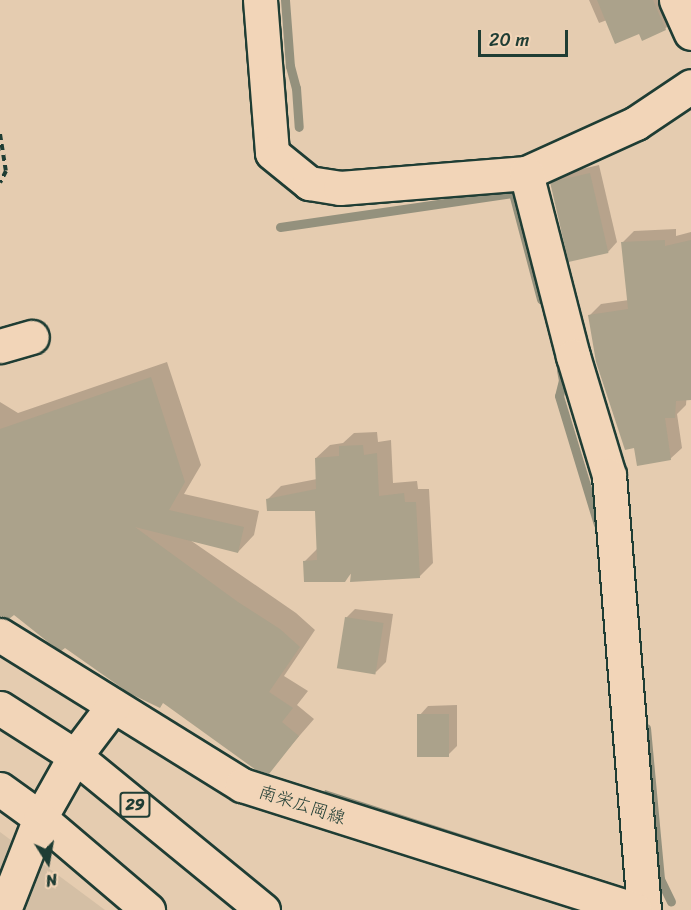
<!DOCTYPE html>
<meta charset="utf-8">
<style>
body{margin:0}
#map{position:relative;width:691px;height:910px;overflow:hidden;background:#e5ccb0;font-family:Sriracha,"Klee One",sans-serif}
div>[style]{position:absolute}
.built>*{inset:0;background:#d4bfa5}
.water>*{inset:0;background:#94917d;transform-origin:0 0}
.shadow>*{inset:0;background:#0003}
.stream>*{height:9px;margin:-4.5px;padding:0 4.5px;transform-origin:4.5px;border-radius:4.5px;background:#94917d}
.building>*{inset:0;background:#aba28b;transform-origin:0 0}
.path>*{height:4px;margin-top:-2px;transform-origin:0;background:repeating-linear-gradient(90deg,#1f3d34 0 6px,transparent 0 10.5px)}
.roads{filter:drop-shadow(2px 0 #1f3d34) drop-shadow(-2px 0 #1f3d34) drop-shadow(0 2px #1f3d34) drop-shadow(0 -2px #1f3d34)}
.street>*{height:33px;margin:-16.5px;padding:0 16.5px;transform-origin:16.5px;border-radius:16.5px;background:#f2d5b8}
.secondary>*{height:33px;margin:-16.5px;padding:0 16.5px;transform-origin:16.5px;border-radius:16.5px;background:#f2d5b8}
.highway>*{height:33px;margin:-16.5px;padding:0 16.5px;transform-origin:16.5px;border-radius:16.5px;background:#f2d5b8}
span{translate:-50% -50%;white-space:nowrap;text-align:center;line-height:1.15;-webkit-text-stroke:5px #f2d5b8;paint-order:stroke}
.shield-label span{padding:2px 4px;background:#f2d5b8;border:2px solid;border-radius:4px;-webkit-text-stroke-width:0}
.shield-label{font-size:16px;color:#1f3d34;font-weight:700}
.street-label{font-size:18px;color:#1f3d34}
.north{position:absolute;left:18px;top:832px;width:60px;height:60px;-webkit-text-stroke:4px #f2d5b8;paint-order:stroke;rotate:169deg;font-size:16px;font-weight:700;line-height:24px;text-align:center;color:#1f3d34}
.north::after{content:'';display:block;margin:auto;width:21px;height:27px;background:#1f3d34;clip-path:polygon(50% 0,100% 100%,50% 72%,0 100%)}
.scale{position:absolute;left:478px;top:30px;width:90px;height:27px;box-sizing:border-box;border:3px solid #1f3d34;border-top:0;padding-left:8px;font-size:18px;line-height:21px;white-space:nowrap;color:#1f3d34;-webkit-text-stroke:4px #f2d5b8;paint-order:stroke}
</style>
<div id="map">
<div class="built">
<div style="clip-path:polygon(0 832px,105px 910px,0 910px)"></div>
</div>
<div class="water">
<div style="left:325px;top:790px;width:314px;height:5px;rotate:18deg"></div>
</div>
<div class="shadow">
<div style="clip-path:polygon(589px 0,666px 0,674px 19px,665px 29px,639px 32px,607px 20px,599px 23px)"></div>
<div style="clip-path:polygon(599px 165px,617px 242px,608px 252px,551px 183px,561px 174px)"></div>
<div style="clip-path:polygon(676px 229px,676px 236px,691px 232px,691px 388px,687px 391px,686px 405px,677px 414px,682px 448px,670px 459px,635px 446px,590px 315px,601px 304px,629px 300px,623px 242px,634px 231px)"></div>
<div style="clip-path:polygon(167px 362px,201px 465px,184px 494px,259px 511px,254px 535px,238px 552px,190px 540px,296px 613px,315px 630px,284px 676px,308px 691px,297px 705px,314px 719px,268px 772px,164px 702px,65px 646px,14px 613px,0 616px,0 402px,18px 413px)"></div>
<div style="clip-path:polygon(377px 432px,378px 442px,391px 440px,393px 483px,417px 481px,418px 489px,429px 489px,433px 563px,419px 577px,353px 572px,344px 580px,305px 561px,318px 548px,317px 509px,267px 500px,281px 486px,317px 479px,316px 458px,330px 445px,343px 443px,354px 433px)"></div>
<div style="clip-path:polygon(355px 609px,393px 614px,386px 662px,376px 672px,346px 618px)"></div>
<div style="clip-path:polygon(457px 705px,457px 746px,448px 755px,419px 716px,428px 706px)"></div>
</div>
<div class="stream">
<div style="left:285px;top:0;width:66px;rotate:85.7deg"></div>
<div style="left:290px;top:66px;width:23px;rotate:75deg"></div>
<div style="left:296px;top:88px;width:39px;rotate:86deg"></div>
<div style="left:280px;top:227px;width:235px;rotate:-8.3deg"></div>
<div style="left:513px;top:193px;width:110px;rotate:75.2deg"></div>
<div style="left:561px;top:370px;width:10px;rotate:79deg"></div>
<div style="left:563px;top:380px;width:16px;rotate:104deg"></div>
<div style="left:559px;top:396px;width:134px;rotate:73.1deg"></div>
<div style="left:646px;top:728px;width:152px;rotate:84.7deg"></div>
<div style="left:660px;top:879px;width:25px;rotate:64deg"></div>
</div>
<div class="building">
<div style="clip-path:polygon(597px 0,653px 0,666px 30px,642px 41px,639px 34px,615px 44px)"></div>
<div style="left:590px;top:173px;width:82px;height:41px;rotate:77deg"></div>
<div style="clip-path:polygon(665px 240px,665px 246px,691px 240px,691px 400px,676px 401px,675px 418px,665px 418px,671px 460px,637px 466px,634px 448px,625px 450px,596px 362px,588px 315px,628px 309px,621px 242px)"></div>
<div style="clip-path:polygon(151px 377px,185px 482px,169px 510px,244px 527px,238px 553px,135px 527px,238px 602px,280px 629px,300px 647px,269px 692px,293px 708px,282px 722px,299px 736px,269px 774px,256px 770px,163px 703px,160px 708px,129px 693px,65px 648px,61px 651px,48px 642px,14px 615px,9px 619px,0 616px,0 429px)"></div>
<div style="clip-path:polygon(363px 445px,364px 455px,377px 453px,379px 496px,404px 493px,405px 502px,416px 502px,420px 578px,350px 582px,351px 573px,345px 582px,304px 582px,303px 561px,317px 560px,315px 511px,267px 511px,266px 499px,316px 489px,315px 458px,339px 456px,339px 446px)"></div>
<div style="left:345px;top:617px;width:39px;height:52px;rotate:9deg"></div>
<div style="left:449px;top:714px;width:43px;height:32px;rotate:90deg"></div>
</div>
<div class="path">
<div style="left:0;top:134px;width:37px;rotate:81deg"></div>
<div style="left:6px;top:171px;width:13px;rotate:117deg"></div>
</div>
<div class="roads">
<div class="street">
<div style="left:260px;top:0;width:153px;rotate:85.5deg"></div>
<div style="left:272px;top:153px;width:48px;rotate:39deg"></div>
<div style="left:309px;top:183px;width:31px;rotate:9deg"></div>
<div style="left:340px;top:188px;width:187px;rotate:-4.6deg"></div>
<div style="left:526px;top:173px;width:121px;rotate:-24.4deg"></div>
<div style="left:636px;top:123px;width:66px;rotate:-33.9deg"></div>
<div style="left:676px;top:0;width:36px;rotate:66deg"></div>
<div style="left:526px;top:173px;width:189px;rotate:75.6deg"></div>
<div style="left:573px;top:356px;width:124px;rotate:73.2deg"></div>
<div style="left:609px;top:475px;width:436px;rotate:85.4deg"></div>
<div style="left:0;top:346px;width:33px;rotate:-16deg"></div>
<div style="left:0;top:635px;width:285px;rotate:31.8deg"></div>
<div style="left:242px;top:785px;width:412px;rotate:17.6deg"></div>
</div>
<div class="secondary">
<div style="left:4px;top:910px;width:99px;rotate:-68.6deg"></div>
<div style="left:40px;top:818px;width:71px;rotate:-60.6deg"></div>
<div style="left:75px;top:756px;width:63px;rotate:-52.8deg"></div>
</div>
<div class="highway">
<div style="left:0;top:708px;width:89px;rotate:32.6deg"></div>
<div style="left:75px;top:756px;width:243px;rotate:39.3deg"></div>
<div style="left:0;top:789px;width:49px;rotate:35.9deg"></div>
<div style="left:40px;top:818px;width:142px;rotate:40.4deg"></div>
</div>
</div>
<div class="shield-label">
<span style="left:135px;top:805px">29</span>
</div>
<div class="street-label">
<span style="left:302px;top:805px;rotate:18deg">南栄広岡線</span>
</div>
<div class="north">N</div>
<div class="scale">20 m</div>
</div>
